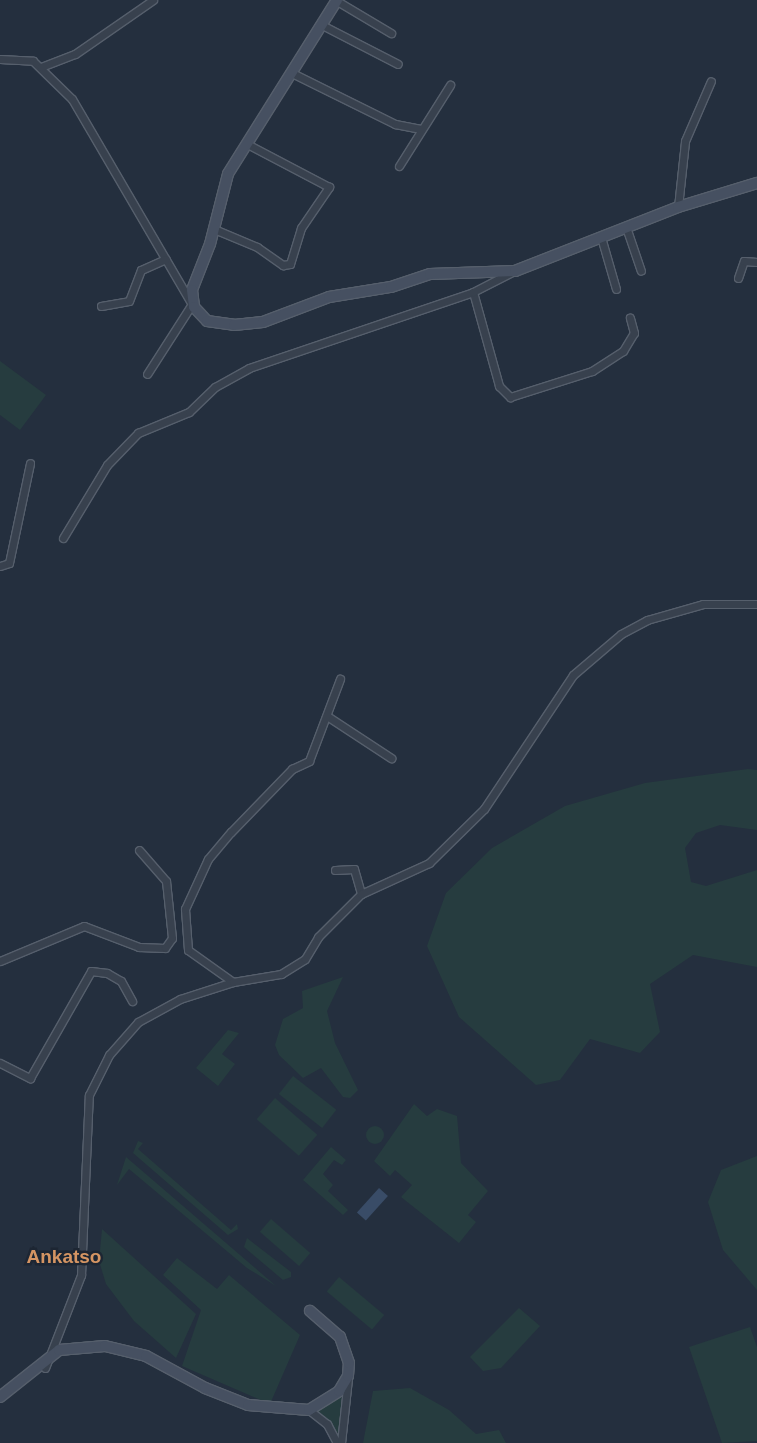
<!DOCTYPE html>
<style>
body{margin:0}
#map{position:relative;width:757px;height:1443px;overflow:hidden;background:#242f3e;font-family:Helvetica,sans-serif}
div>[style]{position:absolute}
.green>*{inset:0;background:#263c3f;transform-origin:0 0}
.round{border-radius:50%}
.water>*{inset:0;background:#394c67;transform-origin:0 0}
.roads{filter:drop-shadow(1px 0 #565f6c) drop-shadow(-1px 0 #565f6c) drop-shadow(0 1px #565f6c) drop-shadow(0 -1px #565f6c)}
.street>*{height:7px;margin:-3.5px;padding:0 3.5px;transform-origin:3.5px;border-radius:3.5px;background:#38414e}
.secondary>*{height:10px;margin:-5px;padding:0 5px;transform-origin:5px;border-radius:5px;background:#465061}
span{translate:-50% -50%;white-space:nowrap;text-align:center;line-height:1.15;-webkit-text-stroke:5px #1d2633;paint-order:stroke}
.district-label{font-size:19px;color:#d59563;font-weight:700}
</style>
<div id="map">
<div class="green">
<div style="clip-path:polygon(0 361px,46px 395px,20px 430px,0 415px)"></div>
<div style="clip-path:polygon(748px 769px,757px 770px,757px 830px,720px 825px,696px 833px,685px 848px,691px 882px,706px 886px,757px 870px,757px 967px,693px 955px,650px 984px,660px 1032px,640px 1053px,590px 1039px,560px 1080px,536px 1085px,459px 1017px,427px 946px,446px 893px,492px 848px,565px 806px,645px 783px)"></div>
<div style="clip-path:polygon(343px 977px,327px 1011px,335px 1043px,358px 1090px,350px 1098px,343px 1097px,321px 1068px,303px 1078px,279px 1055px,275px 1045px,283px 1019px,303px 1008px,302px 991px)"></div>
<div style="clip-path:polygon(228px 1030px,239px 1033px,222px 1054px,235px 1064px,218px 1086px,196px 1068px)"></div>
<div style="left:293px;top:1076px;width:55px;height:23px;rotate:38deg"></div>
<div style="left:275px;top:1098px;width:56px;height:28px;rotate:41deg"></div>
<div style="clip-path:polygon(414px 1104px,427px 1116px,437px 1109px,457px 1116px,461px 1163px,488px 1191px,468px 1215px,476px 1222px,459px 1243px,401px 1197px,412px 1185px,395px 1170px,390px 1176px,374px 1161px)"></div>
<div class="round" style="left:366px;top:1126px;width:18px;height:18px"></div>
<div style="clip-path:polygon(138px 1141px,143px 1143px,138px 1149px,231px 1230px,237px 1224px,238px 1229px,228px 1235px,133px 1153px)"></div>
<div style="clip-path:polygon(331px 1147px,346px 1160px,342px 1165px,334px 1160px,323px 1174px,333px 1185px,328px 1191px,348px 1210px,343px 1215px,303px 1180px)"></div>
<div style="clip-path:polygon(757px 1156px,757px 1290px,723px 1250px,708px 1202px,721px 1170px)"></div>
<div style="clip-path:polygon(126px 1157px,276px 1286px,247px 1268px,129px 1169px,117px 1185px)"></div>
<div style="left:271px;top:1219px;width:52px;height:17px;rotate:41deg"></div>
<div style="clip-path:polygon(102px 1229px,196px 1314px,176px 1358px,134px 1321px,106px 1284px,99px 1261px)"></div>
<div style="clip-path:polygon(247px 1238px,291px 1272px,291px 1277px,283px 1280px,244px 1247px)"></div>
<div style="clip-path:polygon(177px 1258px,217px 1289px,229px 1275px,300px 1335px,270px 1404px,182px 1366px,201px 1310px,163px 1275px)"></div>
<div style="left:339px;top:1277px;width:59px;height:19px;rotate:40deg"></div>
<div style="clip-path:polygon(519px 1308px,540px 1326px,501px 1368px,483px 1371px,470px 1357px)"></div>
<div style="clip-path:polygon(750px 1327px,757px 1347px,757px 1441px,722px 1443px,689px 1347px)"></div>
<div style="clip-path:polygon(410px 1388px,449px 1410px,476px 1434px,499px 1430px,506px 1443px,363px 1443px,373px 1391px)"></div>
<div style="clip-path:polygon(342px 1396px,339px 1434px,317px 1412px)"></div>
</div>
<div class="water">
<div style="left:379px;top:1188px;width:12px;height:33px;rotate:42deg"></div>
</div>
<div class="roads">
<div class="street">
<div style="left:337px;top:1px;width:63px;rotate:30.7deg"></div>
<div style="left:322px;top:25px;width:85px;rotate:27.2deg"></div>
<div style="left:0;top:59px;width:33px;rotate:3deg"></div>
<div style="left:33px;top:61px;width:54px;rotate:44.3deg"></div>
<div style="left:72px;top:99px;width:238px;rotate:59.7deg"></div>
<div style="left:192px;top:304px;width:83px;rotate:122.7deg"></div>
<div style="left:41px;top:67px;width:36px;rotate:-21deg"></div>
<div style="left:75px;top:54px;width:95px;rotate:-34.7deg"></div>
<div style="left:294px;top:74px;width:113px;rotate:26.3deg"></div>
<div style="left:395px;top:124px;width:25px;rotate:11deg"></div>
<div style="left:399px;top:166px;width:96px;rotate:-57.8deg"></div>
<div style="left:678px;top:207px;width:66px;rotate:-83.9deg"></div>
<div style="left:685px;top:141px;width:65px;rotate:-66.6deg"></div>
<div style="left:626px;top:227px;width:46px;rotate:71.2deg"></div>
<div style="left:214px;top:229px;width:47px;rotate:22.7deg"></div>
<div style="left:257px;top:247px;width:32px;rotate:35deg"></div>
<div style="left:283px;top:265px;width:7px;rotate:-8deg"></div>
<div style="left:290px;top:264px;width:38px;rotate:-73deg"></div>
<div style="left:301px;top:228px;width:50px;rotate:-55.7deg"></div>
<div style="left:329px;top:187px;width:93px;rotate:-152.3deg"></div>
<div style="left:601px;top:237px;width:54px;rotate:73.9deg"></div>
<div style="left:738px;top:278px;width:18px;rotate:-71deg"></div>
<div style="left:744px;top:261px;width:13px;rotate:4deg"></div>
<div style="left:473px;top:292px;width:98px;rotate:74.5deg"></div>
<div style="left:499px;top:386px;width:16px;rotate:45deg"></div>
<div style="left:510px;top:397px;width:86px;rotate:-17.6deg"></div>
<div style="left:592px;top:371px;width:37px;rotate:-33deg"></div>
<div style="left:623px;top:351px;width:21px;rotate:-59deg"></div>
<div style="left:634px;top:333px;width:16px;rotate:-105deg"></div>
<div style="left:101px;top:306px;width:28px;rotate:-10deg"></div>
<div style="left:129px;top:301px;width:33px;rotate:-69deg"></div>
<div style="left:141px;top:270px;width:27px;rotate:-24deg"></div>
<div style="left:63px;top:538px;width:85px;rotate:-58.9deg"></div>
<div style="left:107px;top:465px;width:45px;rotate:-45.9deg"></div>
<div style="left:138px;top:433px;width:55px;rotate:-22.4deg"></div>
<div style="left:189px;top:412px;width:36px;rotate:-44deg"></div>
<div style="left:215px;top:387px;width:39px;rotate:-29deg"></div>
<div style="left:249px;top:368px;width:237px;rotate:-18.7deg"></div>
<div style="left:473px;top:292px;width:42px;rotate:-27.2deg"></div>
<div style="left:0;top:566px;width:9px;rotate:-18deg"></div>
<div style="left:9px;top:563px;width:102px;rotate:-78.1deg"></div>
<div style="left:327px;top:716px;width:77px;rotate:33.3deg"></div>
<div style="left:335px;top:870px;width:19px;rotate:-3deg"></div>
<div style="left:354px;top:869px;width:26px;rotate:74deg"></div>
<div style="left:0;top:961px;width:91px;rotate:-22.6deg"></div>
<div style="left:84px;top:926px;width:59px;rotate:20.9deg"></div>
<div style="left:139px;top:947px;width:26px;rotate:2deg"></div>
<div style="left:165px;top:948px;width:12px;rotate:-55deg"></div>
<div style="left:172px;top:938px;width:57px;rotate:-96deg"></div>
<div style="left:166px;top:881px;width:41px;rotate:-131.1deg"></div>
<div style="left:233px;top:982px;width:55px;rotate:-144.6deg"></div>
<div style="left:188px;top:950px;width:41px;rotate:-94.2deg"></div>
<div style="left:185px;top:909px;width:55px;rotate:-65.3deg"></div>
<div style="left:208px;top:859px;width:35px;rotate:-50deg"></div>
<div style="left:231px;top:832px;width:88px;rotate:-45.9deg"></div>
<div style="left:292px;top:769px;width:19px;rotate:-25deg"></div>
<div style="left:309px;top:761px;width:88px;rotate:-69.3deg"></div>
<div style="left:0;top:1063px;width:34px;rotate:27deg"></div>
<div style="left:30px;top:1078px;width:123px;rotate:-60.3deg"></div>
<div style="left:91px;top:971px;width:16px;rotate:7deg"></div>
<div style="left:107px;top:973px;width:16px;rotate:30deg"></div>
<div style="left:121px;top:981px;width:23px;rotate:61deg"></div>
<div style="left:45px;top:1368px;width:100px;rotate:-68.8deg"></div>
<div style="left:81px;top:1275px;width:180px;rotate:-87.5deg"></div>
<div style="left:89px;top:1095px;width:45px;rotate:-63.4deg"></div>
<div style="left:109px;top:1055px;width:44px;rotate:-48.7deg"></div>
<div style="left:138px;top:1022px;width:48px;rotate:-28.7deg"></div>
<div style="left:180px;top:999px;width:56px;rotate:-17.8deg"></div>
<div style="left:233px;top:982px;width:49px;rotate:-9.5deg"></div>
<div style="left:281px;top:974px;width:28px;rotate:-32deg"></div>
<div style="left:305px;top:959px;width:26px;rotate:-59deg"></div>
<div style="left:318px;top:937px;width:61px;rotate:-45deg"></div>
<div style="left:361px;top:894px;width:75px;rotate:-24.5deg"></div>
<div style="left:429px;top:863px;width:77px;rotate:-44.5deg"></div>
<div style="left:484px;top:809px;width:161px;rotate:-56.4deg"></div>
<div style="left:573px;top:675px;width:63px;rotate:-40.5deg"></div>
<div style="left:621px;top:634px;width:30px;rotate:-28deg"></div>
<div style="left:647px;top:620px;width:58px;rotate:-15.9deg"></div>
<div style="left:703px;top:604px;width:54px"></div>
<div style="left:309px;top:1410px;width:23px;rotate:38deg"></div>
<div style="left:327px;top:1424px;width:21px;rotate:62deg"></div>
<div style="left:341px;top:1443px;width:64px;rotate:-83.8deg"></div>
</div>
<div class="secondary">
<div style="left:337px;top:0;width:205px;rotate:122.1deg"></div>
<div style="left:228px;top:174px;width:72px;rotate:104.4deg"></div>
<div style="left:210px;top:244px;width:49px;rotate:111.4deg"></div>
<div style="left:192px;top:290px;width:17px;rotate:83deg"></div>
<div style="left:194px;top:307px;width:19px;rotate:47deg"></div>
<div style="left:207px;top:321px;width:27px;rotate:8deg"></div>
<div style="left:234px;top:325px;width:29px;rotate:-6deg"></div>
<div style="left:263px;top:322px;width:71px;rotate:-20.7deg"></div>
<div style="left:329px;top:297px;width:63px;rotate:-9.2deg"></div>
<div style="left:391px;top:287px;width:41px;rotate:-18.4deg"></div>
<div style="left:430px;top:274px;width:85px;rotate:-2deg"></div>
<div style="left:515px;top:271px;width:175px;rotate:-21.4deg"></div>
<div style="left:678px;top:207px;width:83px;rotate:-16.9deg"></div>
<div style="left:0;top:1397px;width:75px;rotate:-38.5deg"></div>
<div style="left:59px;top:1350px;width:46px;rotate:-5deg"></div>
<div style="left:105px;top:1346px;width:42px;rotate:13.7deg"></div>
<div style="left:146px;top:1356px;width:67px;rotate:28.5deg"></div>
<div style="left:205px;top:1388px;width:46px;rotate:21.6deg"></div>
<div style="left:248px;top:1405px;width:61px;rotate:4.7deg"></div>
<div style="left:309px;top:1410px;width:36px;rotate:-32deg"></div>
<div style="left:339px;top:1391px;width:17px;rotate:-59deg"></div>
<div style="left:348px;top:1376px;width:13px;rotate:-86deg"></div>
<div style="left:349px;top:1363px;width:28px;rotate:-109deg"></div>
<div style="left:340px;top:1337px;width:40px;rotate:-139deg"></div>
</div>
</div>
<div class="district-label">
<span style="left:64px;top:1257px">Ankatso</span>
</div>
</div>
